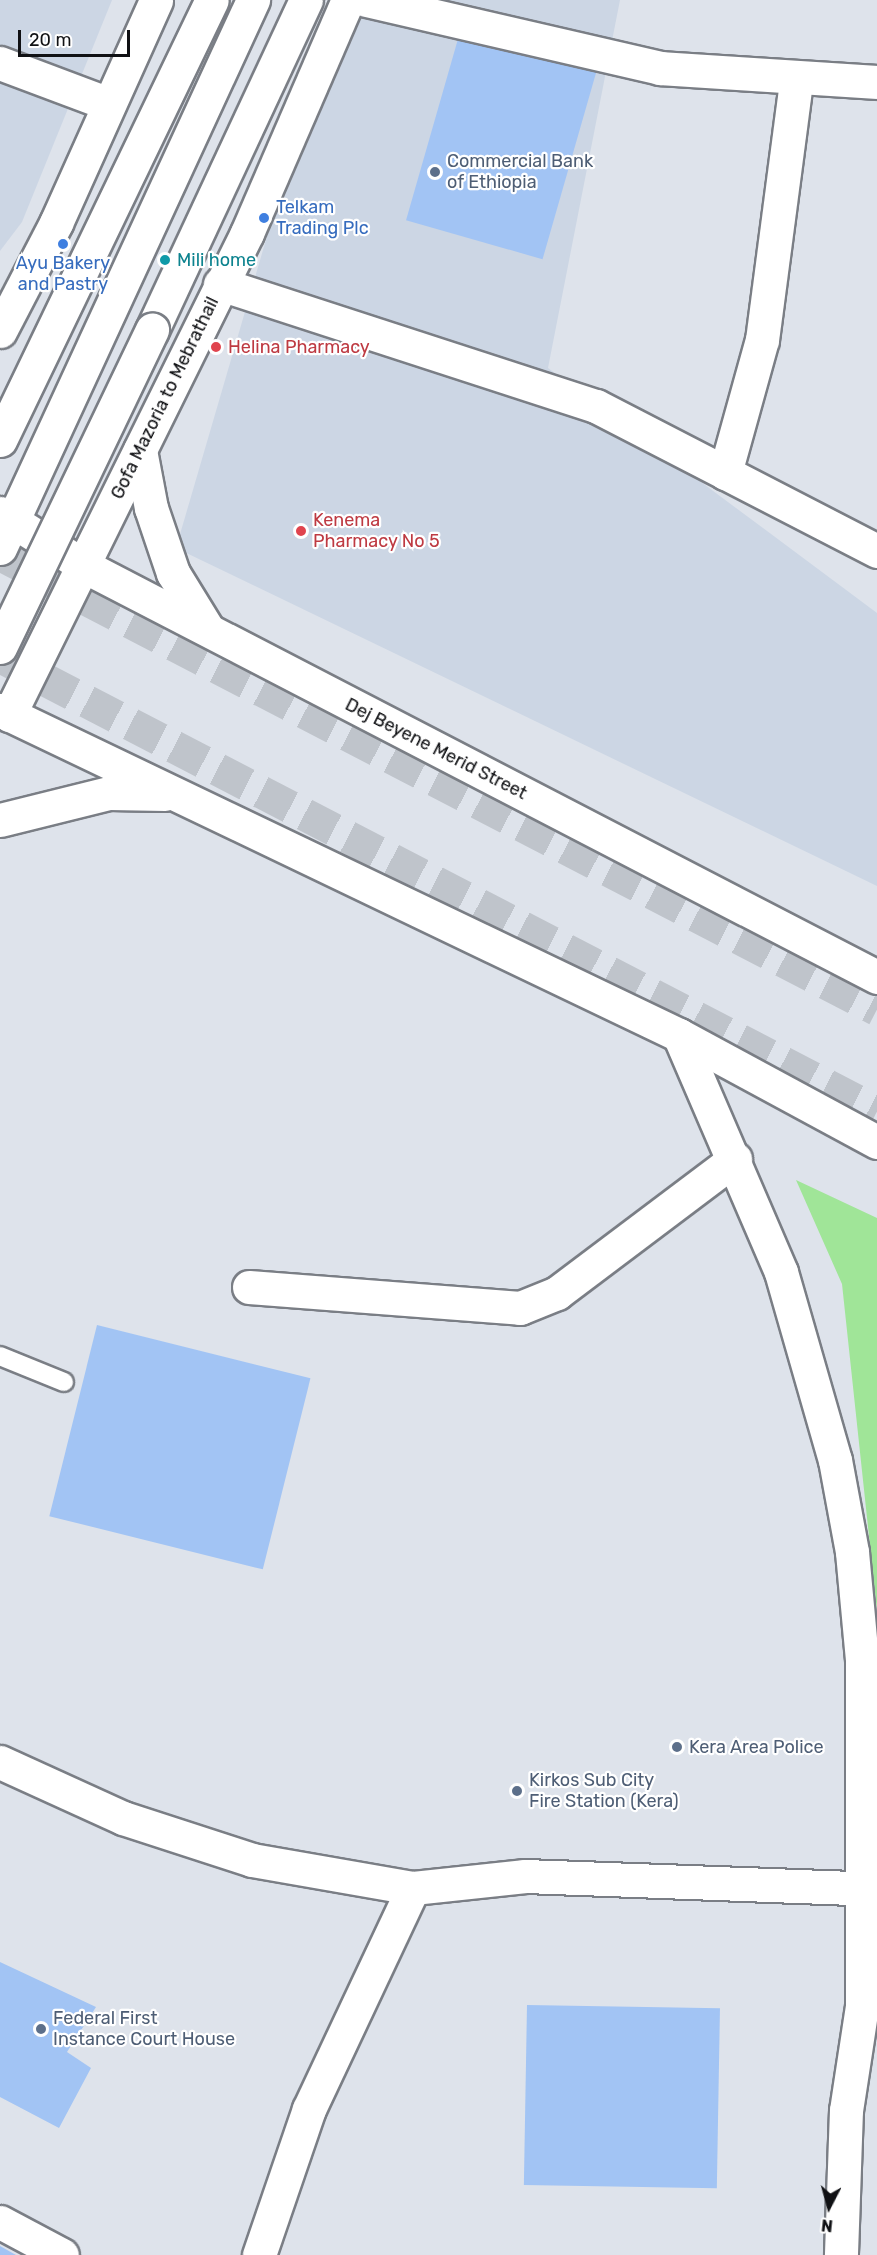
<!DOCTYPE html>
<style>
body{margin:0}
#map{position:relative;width:877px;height:2255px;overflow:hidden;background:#dee3eb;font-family:Rubik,sans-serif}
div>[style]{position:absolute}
.built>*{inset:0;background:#ccd6e4}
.green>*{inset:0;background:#a0e598}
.building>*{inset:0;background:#a2c4f4;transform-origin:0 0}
.primary-tunnel>*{height:33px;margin-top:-16.5px;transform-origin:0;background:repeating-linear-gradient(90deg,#bfc4cb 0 33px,transparent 0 49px)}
.roads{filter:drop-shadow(2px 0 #7a7e85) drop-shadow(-2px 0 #7a7e85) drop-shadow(0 2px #7a7e85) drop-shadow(0 -2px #7a7e85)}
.lane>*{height:18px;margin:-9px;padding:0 9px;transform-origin:9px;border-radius:9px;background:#fff}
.street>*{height:33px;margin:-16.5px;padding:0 16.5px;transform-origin:16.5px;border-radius:16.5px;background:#fff}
.primary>*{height:33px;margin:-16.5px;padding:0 16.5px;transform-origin:16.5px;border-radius:16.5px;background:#fff}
.bridges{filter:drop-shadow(2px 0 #7a7e85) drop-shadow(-2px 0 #7a7e85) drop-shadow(0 2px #7a7e85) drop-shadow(0 -2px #7a7e85)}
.primary-bridge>*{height:33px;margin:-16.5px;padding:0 16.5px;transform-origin:16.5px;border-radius:16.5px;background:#fff}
.dots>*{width:16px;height:16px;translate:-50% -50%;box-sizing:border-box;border:3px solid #fff;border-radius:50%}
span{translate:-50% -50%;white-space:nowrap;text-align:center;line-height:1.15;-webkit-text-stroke:4.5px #fff;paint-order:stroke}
.service-label{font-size:18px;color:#4e5e75}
.left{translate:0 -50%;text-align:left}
.shop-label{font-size:18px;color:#366cbe}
.culture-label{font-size:18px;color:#0d838f}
.health-label{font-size:18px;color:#be3a42}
.street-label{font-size:18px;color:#101114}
.north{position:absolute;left:799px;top:2177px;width:60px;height:60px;-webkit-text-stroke:4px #fff;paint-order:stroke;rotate:186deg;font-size:16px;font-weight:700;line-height:24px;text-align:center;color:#101114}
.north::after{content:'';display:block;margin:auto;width:21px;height:27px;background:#101114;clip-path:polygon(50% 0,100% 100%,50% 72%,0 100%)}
.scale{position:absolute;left:18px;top:30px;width:112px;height:27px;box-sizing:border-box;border:3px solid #101114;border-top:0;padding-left:8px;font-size:18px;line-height:21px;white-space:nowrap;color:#101114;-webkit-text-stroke:4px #fff;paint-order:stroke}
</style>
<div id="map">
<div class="built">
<div style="clip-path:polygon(0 0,112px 0,22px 222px,0 251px)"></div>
<div style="clip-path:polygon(336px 0,620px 0,548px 368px,877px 613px,877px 886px,176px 548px)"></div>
</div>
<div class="green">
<div style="clip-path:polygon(796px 1180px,877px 1218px,877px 1611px,842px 1284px)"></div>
</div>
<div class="building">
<div style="left:462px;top:25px;width:142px;height:203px;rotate:16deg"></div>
<div style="left:97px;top:1325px;width:220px;height:197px;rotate:14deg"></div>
<div style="clip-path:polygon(0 1962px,96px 2007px,67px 2052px,91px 2068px,59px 2128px,0 2097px)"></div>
<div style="left:527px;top:2005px;width:193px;height:180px;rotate:1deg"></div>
<div style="clip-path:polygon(0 2246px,16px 2255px,0 2255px)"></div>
</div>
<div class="primary-tunnel">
<div style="left:0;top:554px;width:988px;rotate:27.42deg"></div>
<div style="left:0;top:656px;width:988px;rotate:27.42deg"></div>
</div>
<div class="roads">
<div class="lane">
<div style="left:0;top:1356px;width:69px;rotate:22.1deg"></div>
</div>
<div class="street">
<div style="left:366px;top:0;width:302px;rotate:13deg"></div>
<div style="left:660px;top:68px;width:217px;rotate:3.7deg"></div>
<div style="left:0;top:63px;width:116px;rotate:20.6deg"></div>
<div style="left:220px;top:284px;width:395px;rotate:18deg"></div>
<div style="left:596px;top:406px;width:316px;rotate:27.3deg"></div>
<div style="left:725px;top:473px;width:138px;rotate:-74.5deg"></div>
<div style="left:762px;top:340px;width:262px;rotate:-82.5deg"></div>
<div style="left:249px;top:1287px;width:272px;rotate:4.4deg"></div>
<div style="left:520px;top:1308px;width:40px;rotate:-22deg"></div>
<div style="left:557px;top:1293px;width:223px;rotate:-37deg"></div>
<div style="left:0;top:1762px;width:135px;rotate:24.5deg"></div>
<div style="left:123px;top:1818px;width:136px;rotate:18deg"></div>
<div style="left:252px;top:1860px;width:163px;rotate:9.9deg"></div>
<div style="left:413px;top:1888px;width:113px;rotate:-6.1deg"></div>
<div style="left:525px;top:1876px;width:352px;rotate:2.1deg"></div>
<div style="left:0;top:2222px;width:70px;rotate:28deg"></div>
<div style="left:259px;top:2255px;width:154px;rotate:-71.1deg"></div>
<div style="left:309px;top:2109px;width:244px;rotate:-64.8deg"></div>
</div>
<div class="primary">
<div style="left:152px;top:330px;width:364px;rotate:-65deg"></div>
<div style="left:0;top:331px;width:122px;rotate:-62.6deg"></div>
<div style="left:56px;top:223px;width:244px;rotate:-65.8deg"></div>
<div style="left:0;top:440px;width:488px;rotate:-64.3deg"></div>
<div style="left:140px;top:450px;width:59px;rotate:79.3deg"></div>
<div style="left:151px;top:508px;width:69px;rotate:71.3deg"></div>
<div style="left:173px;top:573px;width:65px;rotate:58.3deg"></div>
<div style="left:0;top:513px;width:99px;rotate:32.2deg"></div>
<div style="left:84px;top:566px;width:893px;rotate:27.4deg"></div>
<div style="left:0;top:548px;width:604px;rotate:-65.22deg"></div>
<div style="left:0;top:710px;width:753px;rotate:25.58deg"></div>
<div style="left:679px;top:1035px;width:225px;rotate:28.4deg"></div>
<div style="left:9px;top:715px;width:538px;rotate:-63.72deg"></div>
<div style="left:247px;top:233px;width:254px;rotate:-66.6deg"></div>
<div style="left:0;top:820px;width:112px;rotate:-13.9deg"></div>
<div style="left:109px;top:793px;width:56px;rotate:1deg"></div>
<div style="left:679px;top:1035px;width:258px;rotate:66.7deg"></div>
<div style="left:781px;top:1272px;width:196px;rotate:74deg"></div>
<div style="left:835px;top:1460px;width:94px;rotate:79.5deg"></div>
<div style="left:852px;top:1552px;width:107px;rotate:84.7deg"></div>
<div style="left:862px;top:1659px;width:347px;rotate:90deg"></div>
<div style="left:862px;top:2006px;width:105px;rotate:98.7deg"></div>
<div style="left:846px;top:2110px;width:145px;rotate:92deg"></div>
</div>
</div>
<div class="bridges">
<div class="primary-bridge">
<div style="left:0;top:647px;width:352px;rotate:-64.4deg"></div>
</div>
</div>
<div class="dots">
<div style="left:435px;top:172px;background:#5c6f8a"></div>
<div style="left:264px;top:218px;background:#3f7fe0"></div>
<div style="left:63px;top:244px;background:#3f7fe0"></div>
<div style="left:165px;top:260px;background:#0f9aa8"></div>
<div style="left:216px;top:347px;background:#e0444e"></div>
<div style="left:301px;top:531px;background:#e0444e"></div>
<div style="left:677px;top:1747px;background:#5c6f8a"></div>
<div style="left:517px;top:1791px;background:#5c6f8a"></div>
<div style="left:41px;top:2029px;background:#5c6f8a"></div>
</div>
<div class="service-label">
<span class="left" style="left:447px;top:172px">Commercial Bank<br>of Ethiopia</span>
<span class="left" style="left:689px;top:1747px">Kera Area Police</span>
<span class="left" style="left:529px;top:1791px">Kirkos Sub City<br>Fire Station (Kera)</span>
<span class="left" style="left:53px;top:2029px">Federal First<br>Instance Court House</span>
</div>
<div class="shop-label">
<span class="left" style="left:276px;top:218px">Telkam<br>Trading Plc</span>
<span style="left:63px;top:274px">Ayu Bakery<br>and Pastry</span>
</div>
<div class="culture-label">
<span class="left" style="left:177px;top:260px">Mili home</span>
</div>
<div class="health-label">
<span class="left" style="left:228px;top:347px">Helina Pharmacy</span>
<span class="left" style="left:313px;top:531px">Kenema<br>Pharmacy No 5</span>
</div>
<div class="street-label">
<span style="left:165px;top:398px;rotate:-64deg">Gofa Mazoria to Mebrathail</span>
<span style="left:436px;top:749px;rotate:27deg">Dej Beyene Merid Street</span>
</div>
<div class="north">N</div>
<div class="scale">20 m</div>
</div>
